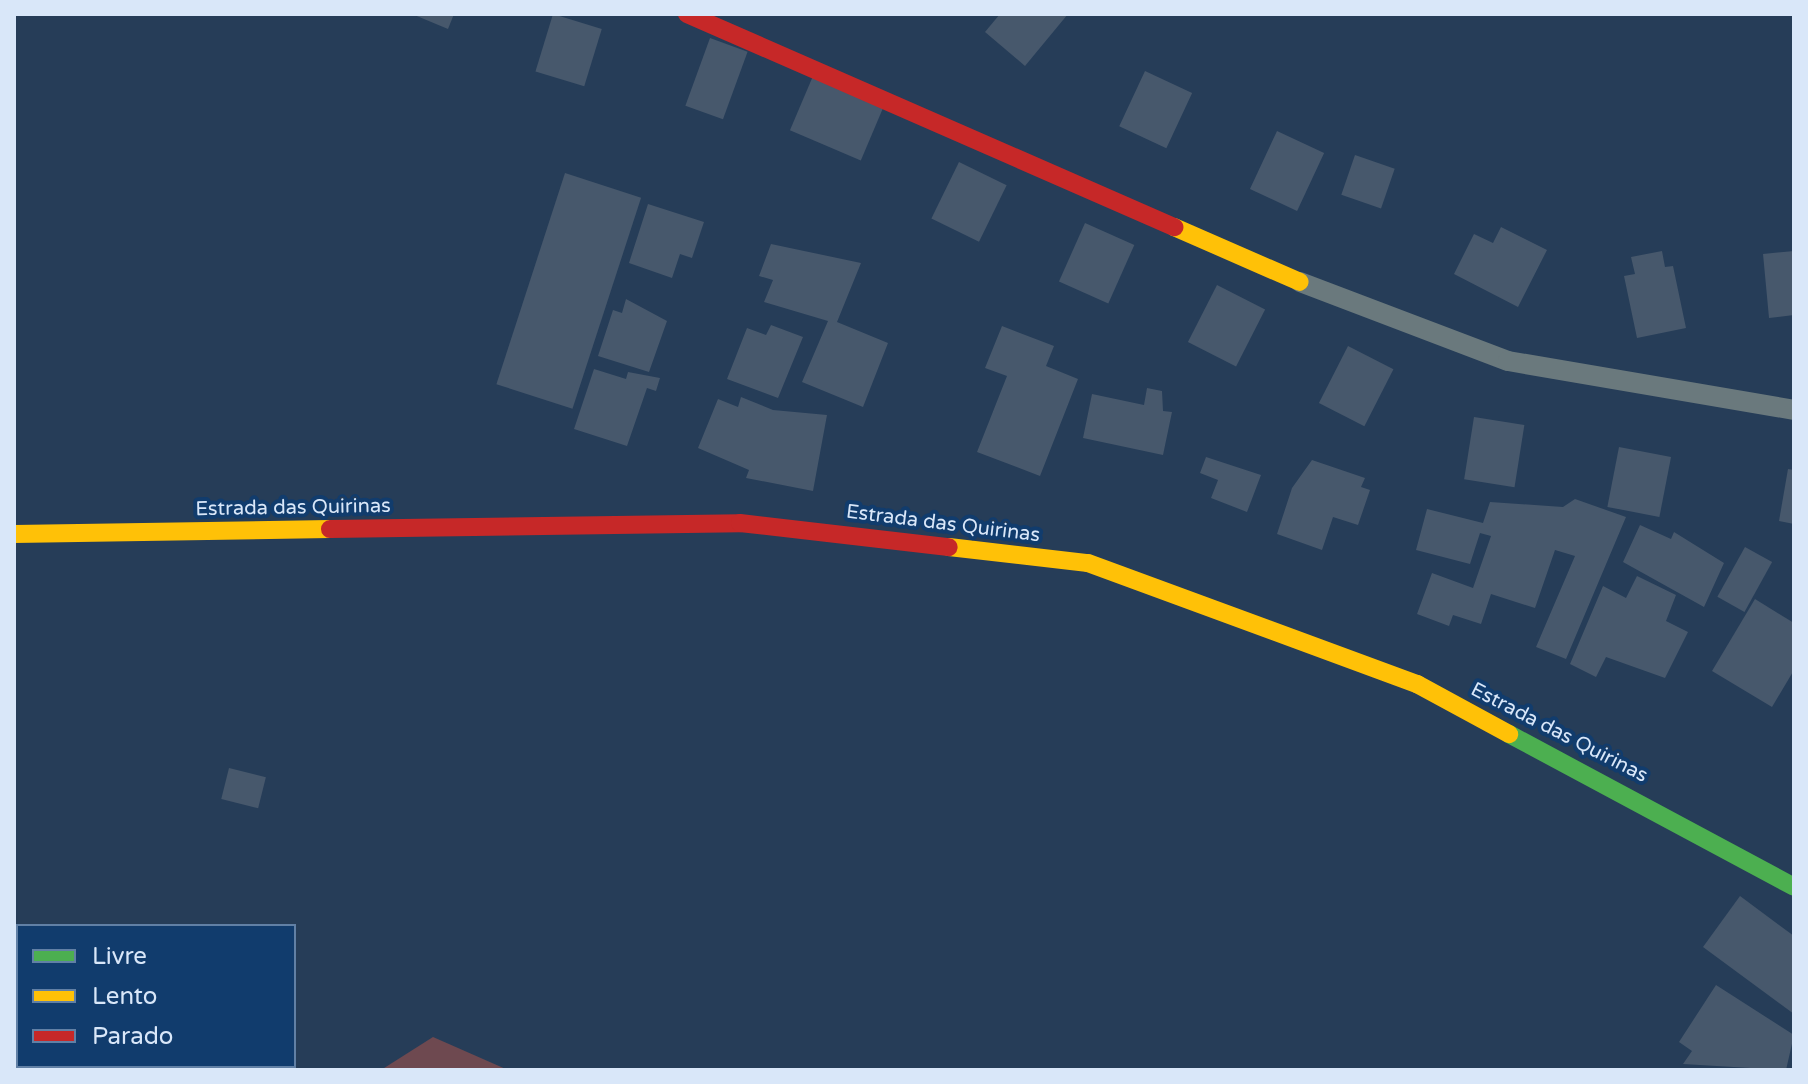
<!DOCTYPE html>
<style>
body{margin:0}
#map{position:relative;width:1808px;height:1084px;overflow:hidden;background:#263d58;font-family:"Varela Round",sans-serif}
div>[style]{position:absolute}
.green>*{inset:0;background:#6e4950}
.building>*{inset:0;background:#47586c;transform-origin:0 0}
.lane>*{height:20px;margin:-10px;padding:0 10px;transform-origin:10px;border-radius:10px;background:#6a797d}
.fast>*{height:18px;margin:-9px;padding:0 9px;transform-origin:9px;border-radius:9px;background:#4caf50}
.slow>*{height:18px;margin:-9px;padding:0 9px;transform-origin:9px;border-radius:9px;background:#ffc107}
.jam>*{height:18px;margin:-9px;padding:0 9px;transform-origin:9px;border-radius:9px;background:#c62828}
span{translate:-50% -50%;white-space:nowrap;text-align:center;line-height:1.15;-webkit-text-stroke:8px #113c6d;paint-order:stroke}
.street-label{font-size:20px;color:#d9e7f9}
.frame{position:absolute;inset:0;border:16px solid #d9e7f9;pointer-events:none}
.legend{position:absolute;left:16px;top:924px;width:280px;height:144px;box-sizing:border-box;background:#113c6d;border:2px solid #6180a5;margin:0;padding:10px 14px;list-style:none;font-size:24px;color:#d9e7f9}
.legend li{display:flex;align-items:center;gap:16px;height:40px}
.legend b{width:40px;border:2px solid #6180a5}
</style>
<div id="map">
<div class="green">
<div style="clip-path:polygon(433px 1037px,508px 1070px,381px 1070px)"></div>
</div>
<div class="building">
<div style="clip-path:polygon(412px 14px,454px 14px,448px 29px)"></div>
<div style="left:553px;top:14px;width:51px;height:60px;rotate:17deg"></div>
<div style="clip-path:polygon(1000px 14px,1068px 14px,1025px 66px,985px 32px)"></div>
<div style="left:710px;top:38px;width:40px;height:72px;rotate:20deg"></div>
<div style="left:1145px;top:71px;width:52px;height:61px;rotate:25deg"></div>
<div style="left:813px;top:76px;width:77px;height:59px;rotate:23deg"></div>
<div style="left:1277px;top:131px;width:52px;height:64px;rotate:25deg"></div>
<div style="left:1355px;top:155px;width:42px;height:42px;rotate:19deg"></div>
<div style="left:959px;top:162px;width:53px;height:63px;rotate:26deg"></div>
<div style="left:565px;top:173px;width:80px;height:222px;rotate:18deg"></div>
<div style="clip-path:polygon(648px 204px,704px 222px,692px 258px,680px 254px,672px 278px,629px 263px)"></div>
<div style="left:1085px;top:223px;width:54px;height:64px;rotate:24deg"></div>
<div style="clip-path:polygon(1501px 227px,1547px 250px,1518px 307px,1454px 274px,1474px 234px,1493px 243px)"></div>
<div style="clip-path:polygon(771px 244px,861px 263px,837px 322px,888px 343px,863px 407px,802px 382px,828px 321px,764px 302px,773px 280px,759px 276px)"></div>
<div style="clip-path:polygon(1662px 251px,1665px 267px,1673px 266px,1686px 328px,1637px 338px,1624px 276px,1635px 274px,1631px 257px)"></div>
<div style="clip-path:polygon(1794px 251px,1794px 315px,1769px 318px,1763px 254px)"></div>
<div style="left:1217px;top:285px;width:54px;height:64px;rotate:27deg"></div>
<div style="clip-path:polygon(626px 299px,667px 321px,649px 372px,598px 356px,613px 310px,622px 313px)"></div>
<div style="clip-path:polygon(771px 325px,803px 337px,778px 398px,727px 379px,747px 328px,766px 335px)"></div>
<div style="clip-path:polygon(1002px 326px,1054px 346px,1046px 366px,1078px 379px,1040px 476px,977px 452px,1007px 376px,985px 368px)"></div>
<div style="left:1348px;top:346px;width:51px;height:64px;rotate:27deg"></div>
<div style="clip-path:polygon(594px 369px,626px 379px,628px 372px,660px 378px,656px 391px,647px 388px,627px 446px,574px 429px)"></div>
<div style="clip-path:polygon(1147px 388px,1162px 391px,1163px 411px,1172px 412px,1163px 455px,1083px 438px,1092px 394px,1144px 405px)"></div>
<div style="clip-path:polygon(741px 397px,773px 410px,827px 415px,813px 491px,746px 478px,749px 470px,698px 448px,718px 399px,738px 407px)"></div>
<div style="left:1474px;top:417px;width:51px;height:63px;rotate:9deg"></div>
<div style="left:1619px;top:447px;width:53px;height:61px;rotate:11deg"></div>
<div style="clip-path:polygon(1206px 457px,1261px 475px,1247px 512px,1211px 498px,1218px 480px,1200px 473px)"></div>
<div style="clip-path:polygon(1312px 460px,1365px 478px,1361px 487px,1370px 490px,1358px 525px,1333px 517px,1322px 550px,1277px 534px,1292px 488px)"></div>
<div style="clip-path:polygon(1788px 469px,1794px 470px,1794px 524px,1779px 521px)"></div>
<div style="clip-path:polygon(1575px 499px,1626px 517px,1566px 659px,1536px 647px,1575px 556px,1555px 550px,1535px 608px,1491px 594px,1481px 624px,1453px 615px,1449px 626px,1417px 614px,1432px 573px,1473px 588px,1491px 536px,1480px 533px,1470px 564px,1416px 550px,1427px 509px,1483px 523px,1490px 502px,1563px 507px)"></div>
<div style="clip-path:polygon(1640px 525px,1671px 539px,1674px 532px,1724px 563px,1704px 607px,1623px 562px)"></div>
<div style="left:1745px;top:547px;width:31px;height:57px;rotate:29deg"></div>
<div style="clip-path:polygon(1637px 576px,1676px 595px,1666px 621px,1688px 632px,1665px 678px,1606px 657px,1596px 677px,1570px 664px,1603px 586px,1626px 598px)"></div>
<div style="clip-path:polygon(1755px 599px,1794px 623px,1794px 670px,1772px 707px,1712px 671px)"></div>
<div style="left:229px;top:768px;width:38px;height:32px;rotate:14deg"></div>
<div style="clip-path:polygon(1740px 896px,1794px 936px,1794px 1014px,1703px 947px)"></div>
<div style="clip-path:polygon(1716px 985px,1794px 1035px,1786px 1070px,1683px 1064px,1692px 1051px,1679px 1042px)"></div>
</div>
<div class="lane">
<div style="left:1300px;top:282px;width:222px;rotate:20.8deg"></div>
<div style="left:1508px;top:361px;width:290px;rotate:9.7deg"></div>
</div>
<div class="fast">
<div style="left:1509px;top:734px;width:323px;rotate:28.2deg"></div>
</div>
<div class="slow">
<div style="left:1174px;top:227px;width:137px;rotate:23.6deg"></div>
<div style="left:14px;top:534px;width:316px;rotate:-0.9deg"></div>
<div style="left:949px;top:547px;width:140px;rotate:6.6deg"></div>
<div style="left:1088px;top:563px;width:351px;rotate:20.2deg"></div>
<div style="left:1417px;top:684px;width:105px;rotate:28.5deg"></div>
</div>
<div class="jam">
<div style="left:687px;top:14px;width:532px;rotate:23.62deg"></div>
<div style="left:330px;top:529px;width:410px;rotate:-0.8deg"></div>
<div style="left:740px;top:523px;width:210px;rotate:6.6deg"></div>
</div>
<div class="street-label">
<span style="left:293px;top:508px;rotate:-1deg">Estrada das Quirinas</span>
<span style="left:943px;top:524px;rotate:7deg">Estrada das Quirinas</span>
<span style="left:1559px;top:733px;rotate:27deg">Estrada das Quirinas</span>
</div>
<div class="frame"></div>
<ul class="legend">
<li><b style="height:10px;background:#4caf50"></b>Livre</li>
<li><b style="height:10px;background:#ffc107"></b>Lento</li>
<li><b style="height:10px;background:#c62828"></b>Parado</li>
</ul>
</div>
